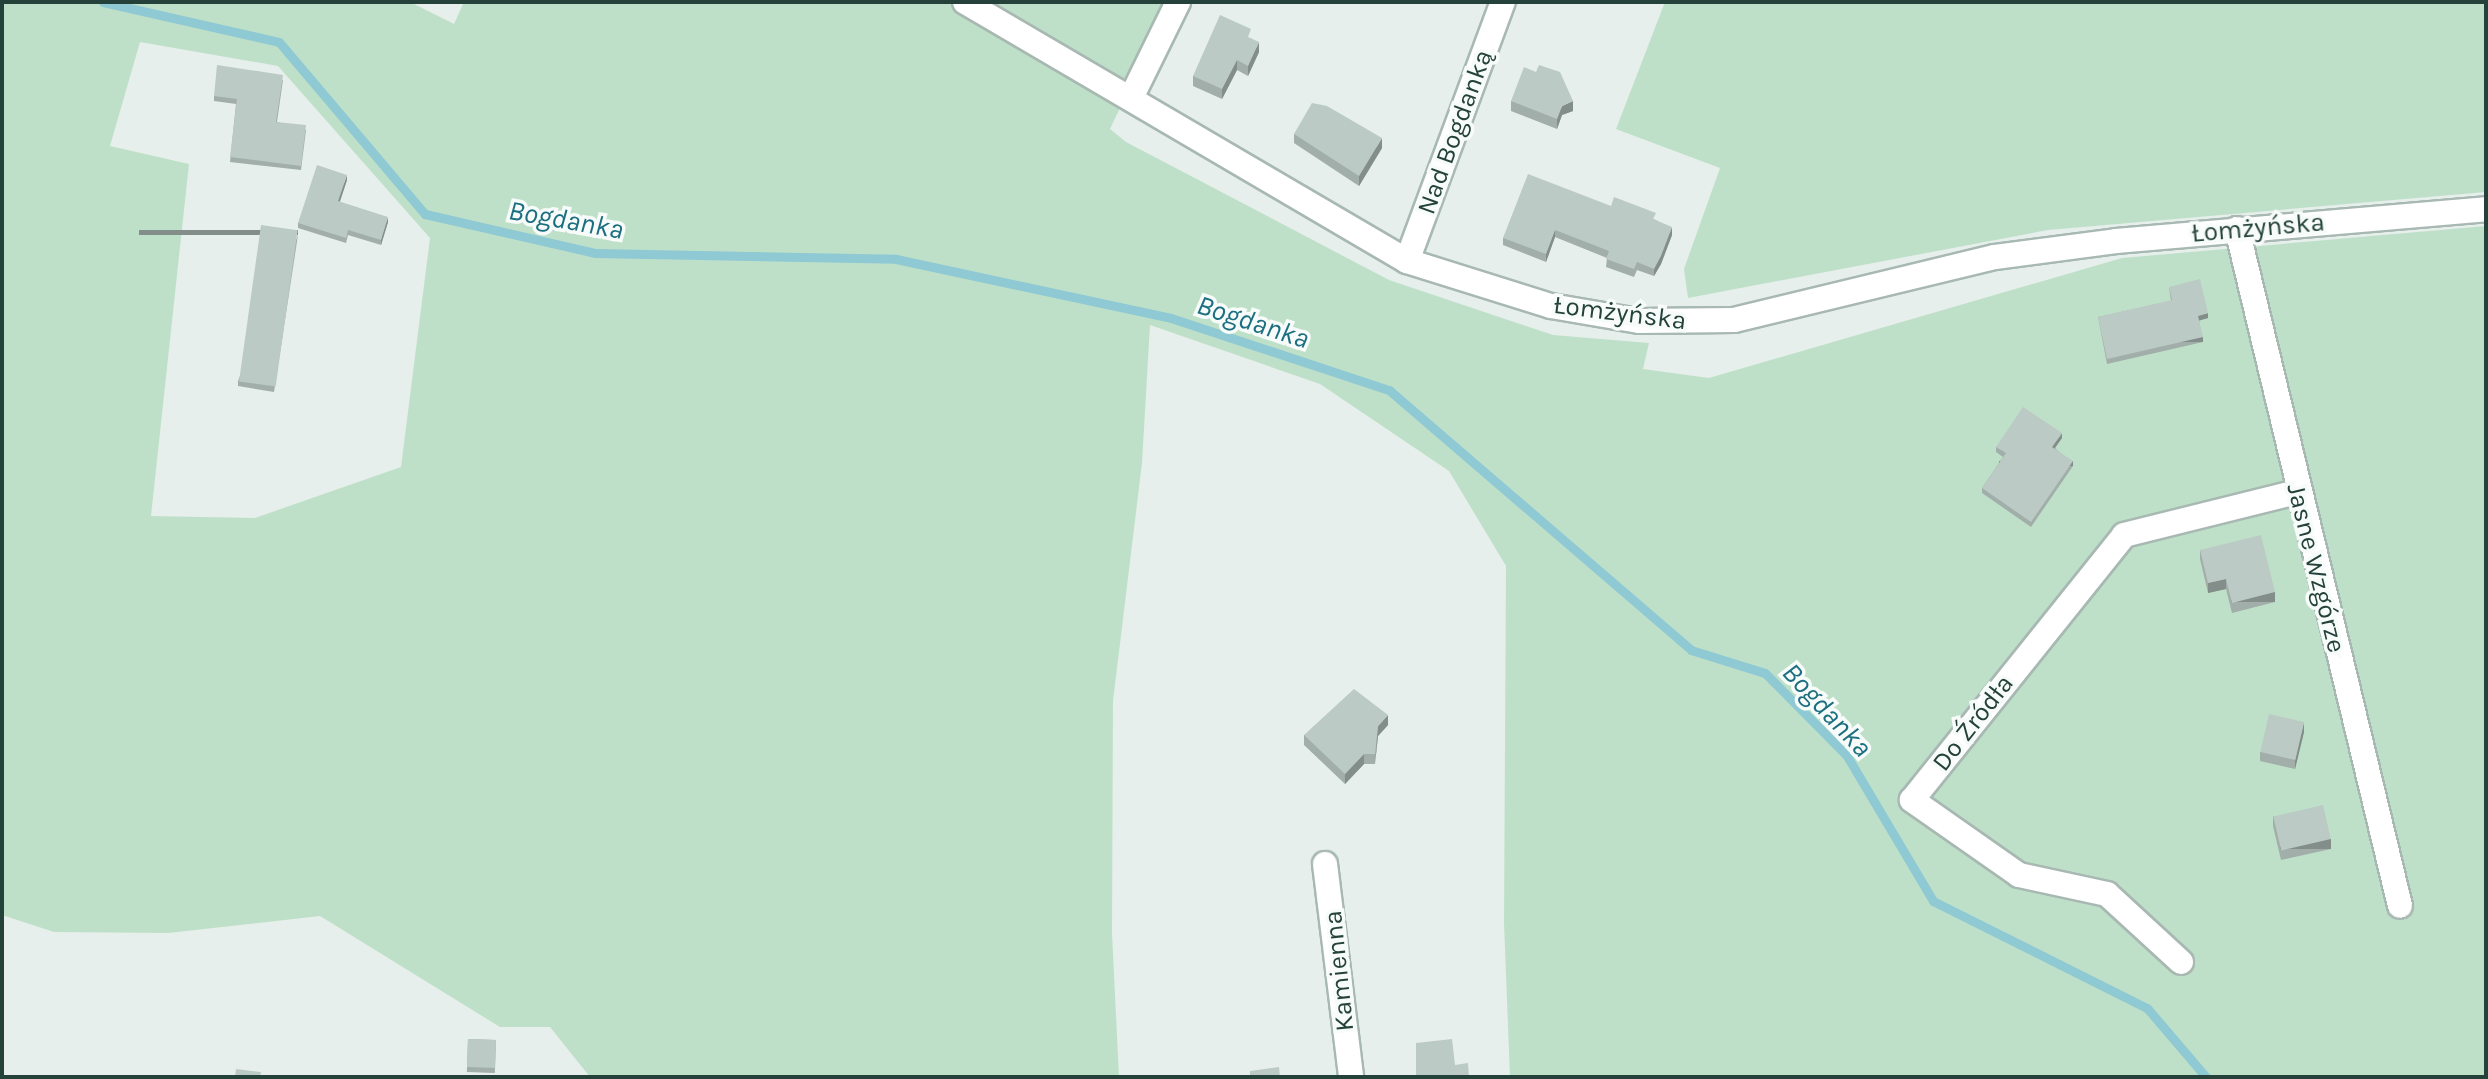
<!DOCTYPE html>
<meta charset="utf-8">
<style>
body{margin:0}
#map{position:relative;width:2488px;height:1079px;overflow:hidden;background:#e6efeb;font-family:Karla,sans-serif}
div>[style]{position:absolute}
.green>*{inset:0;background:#bfe0c8}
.stream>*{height:9px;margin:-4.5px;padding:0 4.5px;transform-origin:4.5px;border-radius:4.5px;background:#8ec9d4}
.roads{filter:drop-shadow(2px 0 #a8b8b2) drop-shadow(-2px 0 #a8b8b2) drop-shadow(0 2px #a8b8b2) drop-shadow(0 -2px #a8b8b2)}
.minor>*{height:24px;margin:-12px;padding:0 12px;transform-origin:12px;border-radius:12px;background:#fff}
.wall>*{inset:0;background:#a1aea9;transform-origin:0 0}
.shaded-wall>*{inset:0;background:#838d89;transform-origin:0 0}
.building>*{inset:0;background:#bbcac4;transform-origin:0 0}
span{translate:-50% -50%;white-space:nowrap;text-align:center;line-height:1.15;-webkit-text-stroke:7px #f7fbf9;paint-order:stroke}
.street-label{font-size:26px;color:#24423a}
.water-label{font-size:28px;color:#1c6f80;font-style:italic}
.frame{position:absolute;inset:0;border:4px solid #24423a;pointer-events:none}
</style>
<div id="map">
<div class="green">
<div style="clip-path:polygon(evenodd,2px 2px,410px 2px,454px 24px,464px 2px,1170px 2px,1110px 129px,1126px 142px,1389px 280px,1553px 335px,1649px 343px,1643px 369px,1709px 378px,2122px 258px,2486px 226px,2486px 1077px,1510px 1077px,1504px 923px,1506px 566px,1449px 471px,1320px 384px,1150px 325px,1142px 463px,1113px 701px,1112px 933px,1119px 1077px,590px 1077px,550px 1027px,500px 1027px,320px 916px,168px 933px,54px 932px,2px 915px,2px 2px,140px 42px,278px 66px,430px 238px,401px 467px,255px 518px,151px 516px,189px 164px,110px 146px,140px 42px)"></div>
<div style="clip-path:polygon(1665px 2px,2486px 2px,2486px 192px,2048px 230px,1688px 298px,1684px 269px,1720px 168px,1616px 129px)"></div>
</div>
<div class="stream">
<div style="left:103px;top:2px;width:180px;rotate:12.8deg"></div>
<div style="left:279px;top:42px;width:226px;rotate:49.7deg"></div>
<div style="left:425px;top:214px;width:174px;rotate:12.9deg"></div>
<div style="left:595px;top:253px;width:301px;rotate:1.1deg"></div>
<div style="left:896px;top:259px;width:281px;rotate:12.1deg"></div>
<div style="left:1171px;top:318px;width:230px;rotate:18.3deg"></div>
<div style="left:1389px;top:390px;width:399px;rotate:40.7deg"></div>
<div style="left:1691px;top:650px;width:77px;rotate:17.3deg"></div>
<div style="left:1765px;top:673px;width:117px;rotate:45.3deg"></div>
<div style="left:1847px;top:756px;width:169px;rotate:59.3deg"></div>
<div style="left:1933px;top:901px;width:239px;rotate:26.6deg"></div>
<div style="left:2147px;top:1008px;width:91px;rotate:49.5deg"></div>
</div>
<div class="roads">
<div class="minor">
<div style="left:965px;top:2px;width:512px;rotate:30.37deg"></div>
<div style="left:1407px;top:261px;width:151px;rotate:17.4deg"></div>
<div style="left:1551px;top:306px;width:89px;rotate:9.7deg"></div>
<div style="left:1639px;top:321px;width:95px;rotate:-0.6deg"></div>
<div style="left:1734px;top:320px;width:268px;rotate:-13.6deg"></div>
<div style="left:1995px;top:257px;width:122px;rotate:-7.5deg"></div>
<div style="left:2116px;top:241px;width:371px;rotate:-4.9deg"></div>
<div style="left:1132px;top:96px;width:105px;rotate:-63.9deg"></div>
<div style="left:2237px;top:229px;width:696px;rotate:76.46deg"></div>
<div style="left:1407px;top:261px;width:276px;rotate:-69.7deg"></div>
<div style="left:1325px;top:864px;width:215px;rotate:83deg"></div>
<div style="left:2181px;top:962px;width:100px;rotate:-137.4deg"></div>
<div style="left:2107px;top:894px;width:90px;rotate:-167.8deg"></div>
<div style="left:2019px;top:875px;width:131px;rotate:-145deg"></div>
<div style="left:1912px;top:800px;width:339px;rotate:-51.3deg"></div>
<div style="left:2124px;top:535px;width:178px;rotate:-14deg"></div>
</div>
</div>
<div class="wall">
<div style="clip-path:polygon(1251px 38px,1259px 52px,1248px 76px,1237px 70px,1222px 99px,1193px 86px,1193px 76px)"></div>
<div style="clip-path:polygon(283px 80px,277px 122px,306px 130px,301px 170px,230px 162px,236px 104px,214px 101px,214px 96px)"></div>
<div style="clip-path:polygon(1511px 101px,1573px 111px,1562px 115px,1557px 129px,1511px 111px)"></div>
<div style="clip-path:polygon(1294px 134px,1382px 148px,1359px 186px,1294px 143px)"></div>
<div style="clip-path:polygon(347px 180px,340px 202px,388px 222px,381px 245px,348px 235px,346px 243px,298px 228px,298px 223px)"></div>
<div style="clip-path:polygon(1611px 206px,1656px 220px,1672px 235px,1661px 264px,1654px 276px,1637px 270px,1634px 277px,1606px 267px,1607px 258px,1555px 237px,1546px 262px,1503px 245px,1503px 238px)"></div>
<div style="clip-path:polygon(298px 235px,274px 392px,238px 386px,238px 381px)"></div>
<div style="clip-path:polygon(2169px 287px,2208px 318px,2199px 320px,2203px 342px,2107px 364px,2098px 317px,2171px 301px)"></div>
<div style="clip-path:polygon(2062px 438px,2055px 448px,2073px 466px,2031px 527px,1982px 493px,1982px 488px,2003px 457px,1996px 452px,1996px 447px)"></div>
<div style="clip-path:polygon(2200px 550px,2275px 602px,2232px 613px,2226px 589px,2208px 593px,2200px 559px)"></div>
<div style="clip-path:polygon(1388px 725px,1378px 736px,1375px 764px,1364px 764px,1345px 784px,1304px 745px,1304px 735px)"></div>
<div style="clip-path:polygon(2304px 732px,2295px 769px,2260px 761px,2260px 752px)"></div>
<div style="clip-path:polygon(2273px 816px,2331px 849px,2281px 860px,2273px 826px)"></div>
<div style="left:468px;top:1039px;width:28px;height:33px;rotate:2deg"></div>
</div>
<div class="shaded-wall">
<div style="clip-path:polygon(1259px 42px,1259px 52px,1248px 76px,1248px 66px)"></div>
<div style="clip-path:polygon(1237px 60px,1237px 70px,1222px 99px,1222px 89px)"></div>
<div style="clip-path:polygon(1573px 101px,1573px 111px,1562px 115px,1557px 129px,1557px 119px,1562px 106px)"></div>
<div style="clip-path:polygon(1382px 138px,1382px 148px,1359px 186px,1359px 176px)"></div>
<div style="clip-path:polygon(347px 175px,347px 180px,338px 206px,338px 201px)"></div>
<div style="clip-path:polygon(388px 217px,388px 222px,381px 245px,381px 240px)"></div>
<div style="clip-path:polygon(1672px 227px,1672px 235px,1661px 264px,1654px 276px,1654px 269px)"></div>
<div style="left:298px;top:230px;width:5px;height:159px;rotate:90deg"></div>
<div style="clip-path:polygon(1555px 230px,1555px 237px,1546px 262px,1546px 254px)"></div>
<div style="clip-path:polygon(2208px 313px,2208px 318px,2198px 321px,2198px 316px)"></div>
<div style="left:2203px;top:337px;width:5px;height:98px;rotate:90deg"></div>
<div style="clip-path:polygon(2062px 433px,2062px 438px,2052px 452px,2052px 447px)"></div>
<div style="left:2073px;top:461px;width:5px;height:74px;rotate:90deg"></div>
<div style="clip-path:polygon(2226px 579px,2226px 589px,2208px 593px,2208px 583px)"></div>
<div style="left:2275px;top:592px;width:10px;height:44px;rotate:90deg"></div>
<div style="clip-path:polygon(1388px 715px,1388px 725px,1378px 736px,1375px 764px,1378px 726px)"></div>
<div style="clip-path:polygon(2304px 722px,2304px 732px,2295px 769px,2295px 760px)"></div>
<div style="clip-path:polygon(1364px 754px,1364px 764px,1345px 784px,1345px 774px)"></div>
<div style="left:2331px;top:839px;width:10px;height:51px;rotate:90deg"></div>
</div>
<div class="building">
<div style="clip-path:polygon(1220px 15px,1251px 29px,1248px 37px,1259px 42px,1248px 66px,1237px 60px,1222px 89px,1193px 76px)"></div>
<div style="clip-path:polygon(217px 65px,283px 75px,276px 122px,306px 125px,301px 166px,230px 157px,237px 99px,214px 96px)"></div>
<div style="clip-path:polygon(1539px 65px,1560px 72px,1573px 101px,1562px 106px,1557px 119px,1511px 101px,1524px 67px,1536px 72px)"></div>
<div style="clip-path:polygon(1312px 103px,1327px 106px,1382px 138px,1359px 176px,1294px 134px)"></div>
<div style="clip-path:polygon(317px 165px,347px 175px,338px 201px,388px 217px,381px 240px,348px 230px,346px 238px,298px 223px)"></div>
<div style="clip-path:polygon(1528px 174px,1611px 206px,1614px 197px,1656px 213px,1653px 219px,1672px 227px,1661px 256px,1654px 269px,1637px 262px,1634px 269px,1606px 259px,1609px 251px,1555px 230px,1546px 254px,1503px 238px)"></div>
<div style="left:261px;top:225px;width:37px;height:158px;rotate:8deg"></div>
<div style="clip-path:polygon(2200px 279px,2208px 313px,2198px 316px,2203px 337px,2107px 359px,2098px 317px,2172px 300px,2169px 287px)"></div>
<div style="clip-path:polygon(2023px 407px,2062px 433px,2052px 447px,2073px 461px,2031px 522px,1982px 488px,2006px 453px,1996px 447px)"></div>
<div style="clip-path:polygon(2261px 535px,2275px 592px,2232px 603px,2226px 579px,2208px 583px,2200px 550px)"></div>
<div style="clip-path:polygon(1354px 689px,1388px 715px,1378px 726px,1375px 754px,1364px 754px,1345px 774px,1304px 735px)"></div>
<div style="left:2269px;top:714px;width:36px;height:39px;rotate:13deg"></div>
<div style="left:2323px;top:805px;width:35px;height:51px;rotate:77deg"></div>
<div style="left:468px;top:1039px;width:28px;height:28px;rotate:2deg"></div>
<div style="clip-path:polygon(1452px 1039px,1455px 1065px,1468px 1063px,1469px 1077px,1416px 1077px,1416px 1043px)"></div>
<div style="clip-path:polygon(1279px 1067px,1280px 1077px,1250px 1077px,1250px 1071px)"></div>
<div style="clip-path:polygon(236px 1069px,261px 1072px,260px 1077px,235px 1077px)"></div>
</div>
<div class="street-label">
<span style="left:1455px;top:132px;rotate:-70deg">Nad Bogdanką</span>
<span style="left:2258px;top:228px;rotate:-5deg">Łomżyńska</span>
<span style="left:1620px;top:313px;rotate:7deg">Łomżyńska</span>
<span style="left:2316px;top:568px;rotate:76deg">Jasne Wzgórze</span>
<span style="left:1973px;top:723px;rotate:-52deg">Do Źródła</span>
<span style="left:1339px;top:971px;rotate:-96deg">Kamienna</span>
</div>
<div class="water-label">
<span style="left:566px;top:220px;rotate:10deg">Bogdanka</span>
<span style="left:1253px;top:322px;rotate:18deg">Bogdanka</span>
<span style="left:1827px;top:710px;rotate:47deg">Bogdanka</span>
</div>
<div class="frame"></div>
</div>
